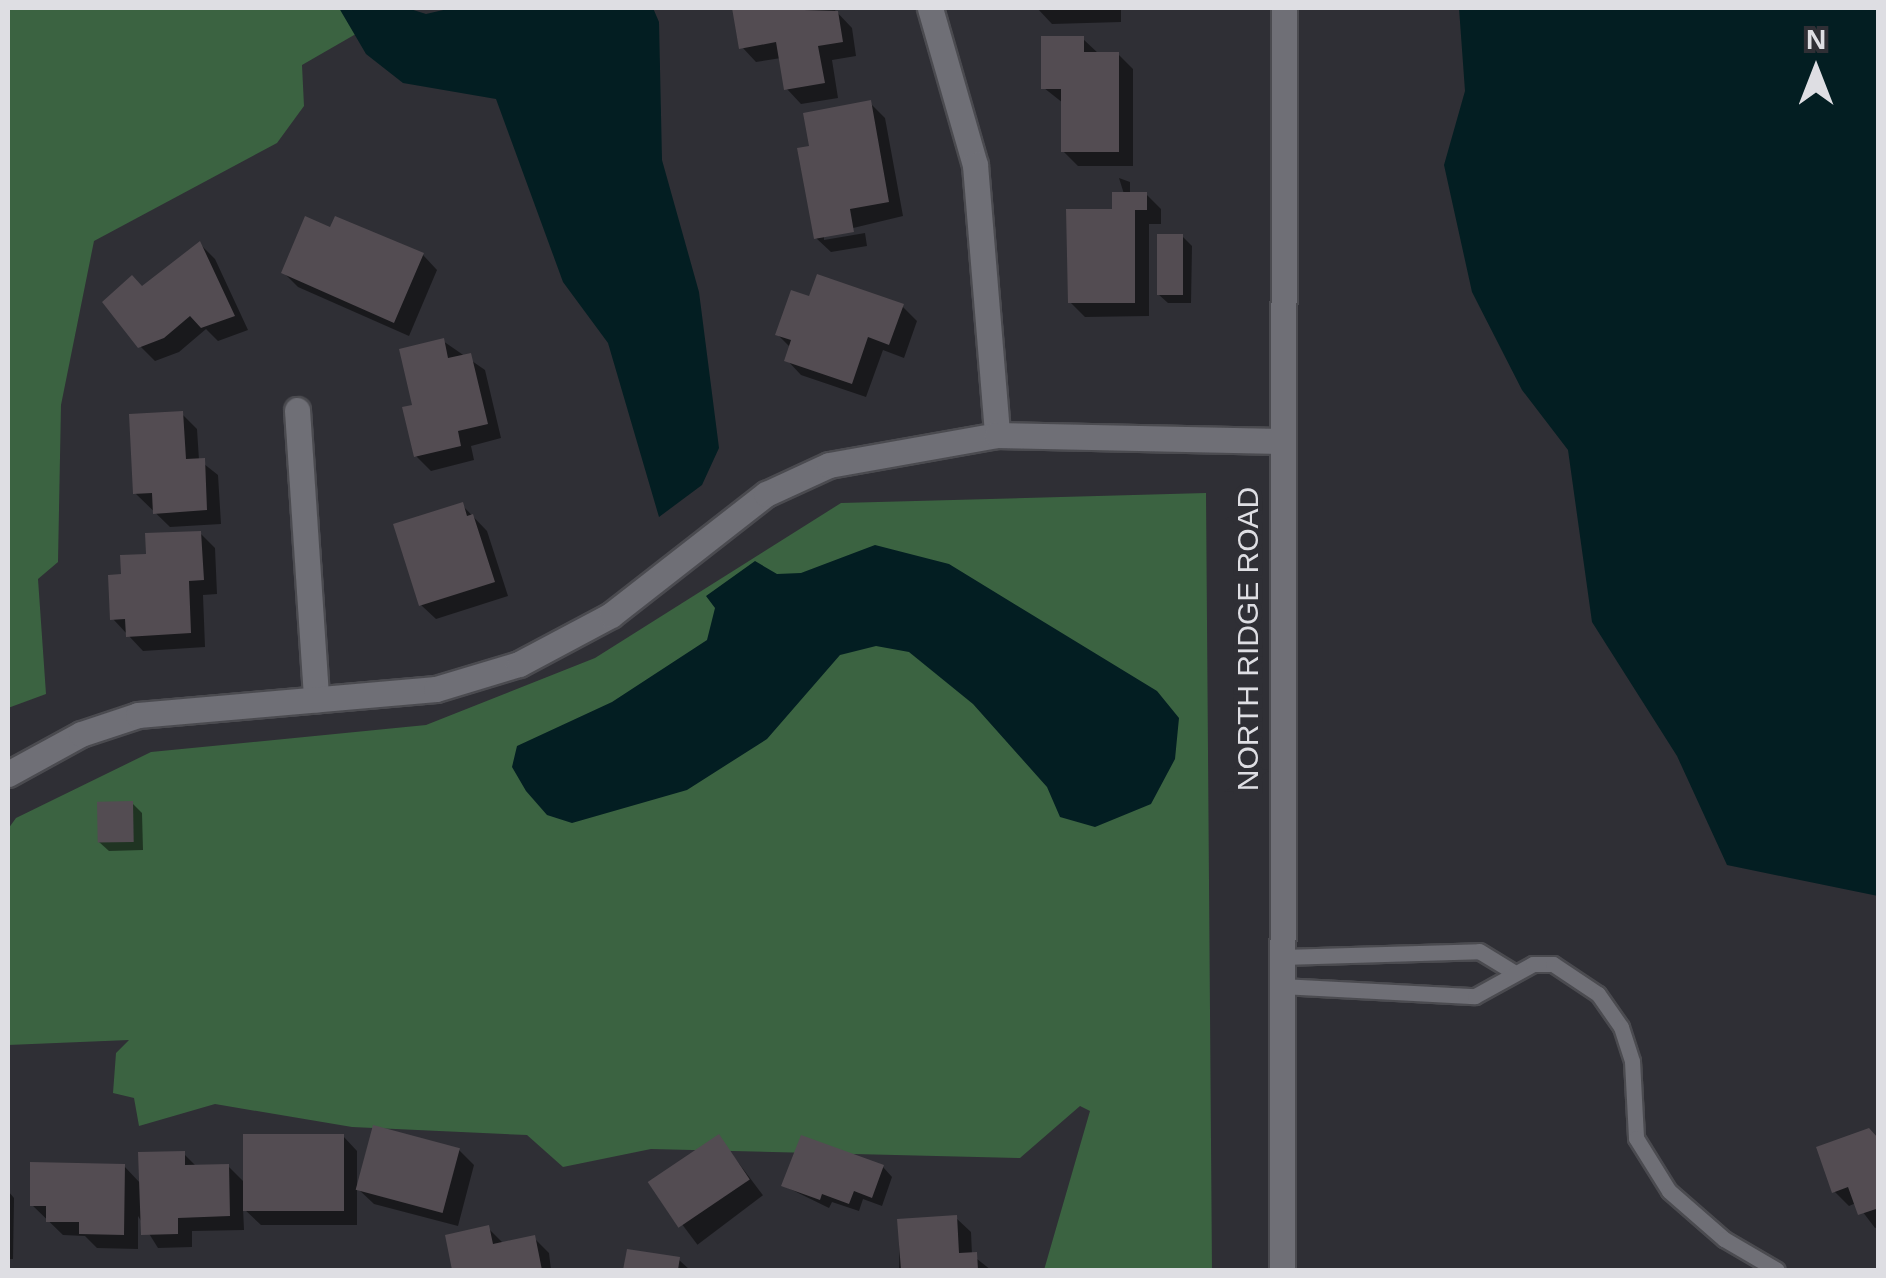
<!DOCTYPE html>
<style>
body{margin:0}
#map{position:relative;width:1886px;height:1278px;overflow:hidden;background:#2f2f35;font-family:Helvetica,sans-serif}
div>[style]{position:absolute}
.green>*{inset:0;background:#3b6341}
.water>*{inset:0;background:#031e22}
.shadow>*{inset:0;background:#0007;transform-origin:0 0}
.building>*{inset:0;background:#534c52;transform-origin:0 0}
.roads{filter:drop-shadow(2px 0 #4b4b50) drop-shadow(-2px 0 #4b4b50) drop-shadow(0 2px #4b4b50) drop-shadow(0 -2px #4b4b50)}
.lane>*{height:15px;margin:-7.5px;padding:0 7.5px;transform-origin:7.5px;border-radius:7.5px;background:#6f6f76}
.street>*{height:25px;margin:-12.5px;padding:0 12.5px;transform-origin:12.5px;border-radius:12.5px;background:#6f6f76}
.secondary>*{height:25px;margin:-12.5px;padding:0 12.5px;transform-origin:12.5px;border-radius:12.5px;background:#6f6f76}
span{translate:-50% -50%;white-space:nowrap;text-align:center;line-height:1.15;-webkit-text-stroke:9px #2f2f35;paint-order:stroke}
.street-label{font-size:30px;color:#dedee3}
.frame{position:absolute;inset:0;border:10px solid #dedee3;pointer-events:none}
.north{position:absolute;left:1766px;top:20px;width:100px;height:100px;-webkit-text-stroke:8px #2f2f35;paint-order:stroke;rotate:0deg;font-size:28px;font-weight:700;line-height:40px;text-align:center;color:#dedee3}
.north::after{content:'';display:block;margin:auto;width:35px;height:45px;background:#dedee3;clip-path:polygon(50% 0,100% 100%,50% 72%,0 100%)}
</style>
<div id="map">
<div class="green">
<div style="clip-path:polygon(8px 8px,401px 8px,302px 65px,304px 106px,277px 143px,94px 241px,61px 405px,58px 562px,38px 579px,46px 694px,8px 708px)"></div>
<div style="clip-path:polygon(1206px 493px,1212px 1270px,1044px 1270px,1090px 1111px,1080px 1106px,1020px 1158px,651px 1149px,563px 1167px,527px 1135px,352px 1127px,215px 1104px,139px 1126px,134px 1098px,113px 1093px,116px 1053px,129px 1040px,8px 1045px,8px 829px,16px 818px,151px 752px,426px 725px,595px 658px,841px 503px)"></div>
</div>
<div class="water">
<div style="clip-path:polygon(339px 8px,407px 8px,426px 14px,452px 8px,653px 8px,659px 22px,662px 160px,699px 292px,719px 448px,702px 485px,659px 517px,608px 343px,563px 282px,496px 99px,403px 83px,366px 54px)"></div>
<div style="clip-path:polygon(1459px 8px,1878px 8px,1878px 896px,1727px 865px,1677px 756px,1592px 622px,1568px 450px,1522px 390px,1472px 292px,1444px 165px,1465px 91px)"></div>
<div style="clip-path:polygon(875px 545px,949px 564px,1157px 691px,1179px 718px,1175px 759px,1151px 804px,1095px 827px,1060px 817px,1047px 787px,973px 704px,909px 652px,876px 646px,840px 655px,767px 739px,687px 790px,572px 823px,547px 815px,526px 791px,512px 767px,517px 746px,612px 702px,707px 640px,715px 608px,706px 596px,755px 561px,777px 574px,801px 573px)"></div>
</div>
<div class="shadow">
<div style="clip-path:polygon(735px 8px,833px 8px,852px 28px,856px 56px,832px 60px,838px 98px,801px 104px,787px 89px,781px 58px,756px 62px,742px 47px)"></div>
<div style="clip-path:polygon(1121px 8px,1121px 22px,1052px 24px,1037px 8px)"></div>
<div style="clip-path:polygon(1083px 39px,1099px 54px,1118px 54px,1133px 69px,1133px 166px,1078px 166px,1063px 151px,1063px 103px,1044px 88px)"></div>
<div style="clip-path:polygon(870px 103px,885px 118px,903px 216px,824px 235px,824px 240px,865px 233px,867px 246px,831px 252px,816px 238px,812px 148px)"></div>
<div style="clip-path:polygon(1119px 178px,1130px 182px,1130px 194px,1146px 194px,1161px 209px,1161px 224px,1149px 224px,1149px 316px,1085px 317px,1070px 302px,1124px 194px)"></div>
<div style="clip-path:polygon(331px 230px,423px 255px,437px 270px,409px 336px,298px 287px,284px 273px)"></div>
<div style="clip-path:polygon(1182px 236px,1192px 246px,1191px 303px,1168px 303px,1158px 294px)"></div>
<div style="clip-path:polygon(200px 244px,215px 259px,248px 330px,218px 341px,206px 329px,179px 352px,155px 361px,140px 346px,142px 289px)"></div>
<div style="clip-path:polygon(811px 300px,902px 306px,917px 321px,904px 358px,883px 350px,866px 397px,801px 375px,787px 360px,791px 348px,778px 335px)"></div>
<div style="clip-path:polygon(443px 341px,485px 370px,501px 438px,471px 446px,474px 460px,431px 471px,416px 456px,415px 407px)"></div>
<div style="clip-path:polygon(182px 414px,197px 429px,199px 460px,218px 475px,221px 524px,170px 527px,135px 493px)"></div>
<div style="clip-path:polygon(462px 505px,487px 531px,508px 596px,436px 619px,421px 605px)"></div>
<div style="clip-path:polygon(200px 533px,215px 548px,217px 594px,203px 595px,205px 647px,143px 651px,113px 619px,123px 577px,149px 556px)"></div>
<div style="clip-path:polygon(132px 803px,142px 813px,143px 850px,109px 851px,99px 842px)"></div>
<div style="clip-path:polygon(343px 1136px,357px 1151px,357px 1187px,459px 1150px,474px 1165px,458px 1226px,374px 1204px,357px 1188px,357px 1225px,261px 1225px,243px 1208px,244px 1230px,192px 1231px,192px 1247px,158px 1248px,138px 1216px,138px 1249px,97px 1248px,85px 1236px,63px 1235px,32px 1205px,124px 1166px,141px 1184px,184px 1154px,197px 1167px,228px 1166px,246px 1184px)"></div>
<div style="left:719px;top:1137px;width:73px;height:82px;rotate:53deg"></div>
<div style="clip-path:polygon(1878px 1140px,1878px 1227px,1875px 1228px,1856px 1203px,1849px 1206px,1834px 1191px)"></div>
<div style="clip-path:polygon(883px 1167px,892px 1177px,882px 1206px,863px 1199px,859px 1211px,832px 1202px,829px 1208px,784px 1186px)"></div>
<div style="clip-path:polygon(8px 1191px,14px 1198px,13px 1259px,8px 1259px)"></div>
<div style="clip-path:polygon(956px 1218px,971px 1232px,972px 1255px,991px 1270px,899px 1270px,900px 1221px)"></div>
<div style="clip-path:polygon(488px 1228px,503px 1243px,534px 1238px,549px 1253px,551px 1270px,455px 1270px,448px 1237px)"></div>
<div style="clip-path:polygon(629px 1252px,679px 1260px,690px 1270px,626px 1270px)"></div>
</div>
<div class="building">
<div style="clip-path:polygon(732px 8px,838px 11px,843px 42px,818px 46px,825px 83px,784px 90px,776px 42px,739px 49px)"></div>
<div style="clip-path:polygon(1041px 36px,1084px 36px,1084px 52px,1119px 52px,1119px 152px,1061px 152px,1061px 89px,1041px 89px)"></div>
<div style="clip-path:polygon(871px 100px,889px 202px,850px 209px,854px 232px,814px 239px,797px 148px,809px 146px,803px 113px)"></div>
<div style="clip-path:polygon(1112px 192px,1147px 192px,1147px 210px,1135px 210px,1135px 303px,1068px 303px,1066px 209px,1112px 209px)"></div>
<div style="clip-path:polygon(305px 216px,330px 227px,335px 216px,424px 253px,394px 323px,281px 273px)"></div>
<div style="left:1157px;top:234px;width:26px;height:61px"></div>
<div style="clip-path:polygon(200px 241px,235px 316px,201px 328px,190px 316px,164px 338px,138px 348px,102px 302px,132px 275px,142px 286px)"></div>
<div style="clip-path:polygon(817px 274px,904px 304px,889px 345px,868px 337px,852px 384px,784px 361px,791px 340px,775px 335px,791px 290px,809px 296px)"></div>
<div style="clip-path:polygon(444px 338px,448px 358px,471px 353px,488px 424px,458px 431px,461px 446px,414px 457px,402px 407px,412px 405px,399px 349px)"></div>
<div style="clip-path:polygon(183px 411px,186px 459px,205px 458px,207px 510px,153px 514px,152px 493px,133px 494px,129px 414px)"></div>
<div style="clip-path:polygon(463px 502px,467px 516px,473px 514px,495px 582px,419px 606px,393px 524px)"></div>
<div style="clip-path:polygon(201px 531px,204px 580px,189px 581px,191px 633px,126px 637px,125px 619px,110px 620px,108px 575px,121px 574px,120px 555px,146px 554px,145px 533px)"></div>
<div style="left:133px;top:801px;width:41px;height:36px;rotate:89deg"></div>
<div style="left:373px;top:1125px;width:90px;height:67px;rotate:15deg"></div>
<div style="clip-path:polygon(1869px 1128px,1878px 1138px,1878px 1215px,1876px 1209px,1858px 1215px,1848px 1187px,1832px 1193px,1816px 1147px)"></div>
<div style="left:243px;top:1134px;width:101px;height:77px"></div>
<div style="left:719px;top:1134px;width:55px;height:86px;rotate:56deg"></div>
<div style="clip-path:polygon(801px 1135px,884px 1165px,872px 1198px,854px 1191px,849px 1204px,822px 1194px,820px 1200px,781px 1186px)"></div>
<div style="clip-path:polygon(185px 1151px,185px 1165px,229px 1164px,230px 1216px,178px 1218px,178px 1234px,141px 1235px,138px 1152px)"></div>
<div style="clip-path:polygon(30px 1162px,125px 1164px,124px 1235px,79px 1234px,79px 1222px,46px 1222px,46px 1206px,30px 1206px)"></div>
<div style="clip-path:polygon(957px 1215px,959px 1253px,977px 1252px,978px 1270px,901px 1270px,897px 1219px)"></div>
<div style="clip-path:polygon(489px 1225px,493px 1244px,535px 1235px,542px 1270px,452px 1270px,445px 1235px)"></div>
<div style="clip-path:polygon(627px 1249px,680px 1257px,678px 1270px,623px 1270px)"></div>
</div>
<div class="roads">
<div class="lane">
<div style="left:1282px;top:957px;width:197px;rotate:-1.7deg"></div>
<div style="left:1479px;top:951px;width:42px;rotate:31.4deg"></div>
<div style="left:1281px;top:986px;width:194px;rotate:3deg"></div>
<div style="left:1475px;top:996px;width:66px;rotate:-28.9deg"></div>
<div style="left:1533px;top:964px;width:20px"></div>
<div style="left:1553px;top:964px;width:54px;rotate:33.7deg"></div>
<div style="left:1598px;top:994px;width:40px;rotate:55.1deg"></div>
<div style="left:1621px;top:1027px;width:36px;rotate:72deg"></div>
<div style="left:1632px;top:1061px;width:77px;rotate:87deg"></div>
<div style="left:1636px;top:1138px;width:62px;rotate:58.1deg"></div>
<div style="left:1669px;top:1191px;width:73px;rotate:41.1deg"></div>
<div style="left:1724px;top:1239px;width:61px;rotate:30.3deg"></div>
</div>
<div class="street">
<div style="left:930px;top:8px;width:163px;rotate:74deg"></div>
<div style="left:975px;top:165px;width:271px;rotate:85.3deg"></div>
<div style="left:297px;top:410px;width:290px;rotate:86.2deg"></div>
<div style="left:8px;top:774px;width:83px;rotate:-28.7deg"></div>
<div style="left:81px;top:734px;width:60px;rotate:-18.4deg"></div>
<div style="left:138px;top:715px;width:299px;rotate:-5deg"></div>
<div style="left:436px;top:689px;width:87px;rotate:-16.8deg"></div>
<div style="left:519px;top:664px;width:104px;rotate:-28deg"></div>
<div style="left:611px;top:615px;width:197px;rotate:-38deg"></div>
<div style="left:766px;top:494px;width:69px;rotate:-24.7deg"></div>
<div style="left:829px;top:465px;width:171px;rotate:-10.1deg"></div>
<div style="left:997px;top:435px;width:283px;rotate:1.2deg"></div>
</div>
<div class="secondary">
<div style="left:1282px;top:1270px;width:1262px;rotate:-89.91deg"></div>
</div>
</div>
<div class="street-label">
<span style="left:1248px;top:639px;rotate:-90deg">NORTH RIDGE ROAD</span>
</div>
<div class="frame"></div>
<div class="north">N</div>
</div>
